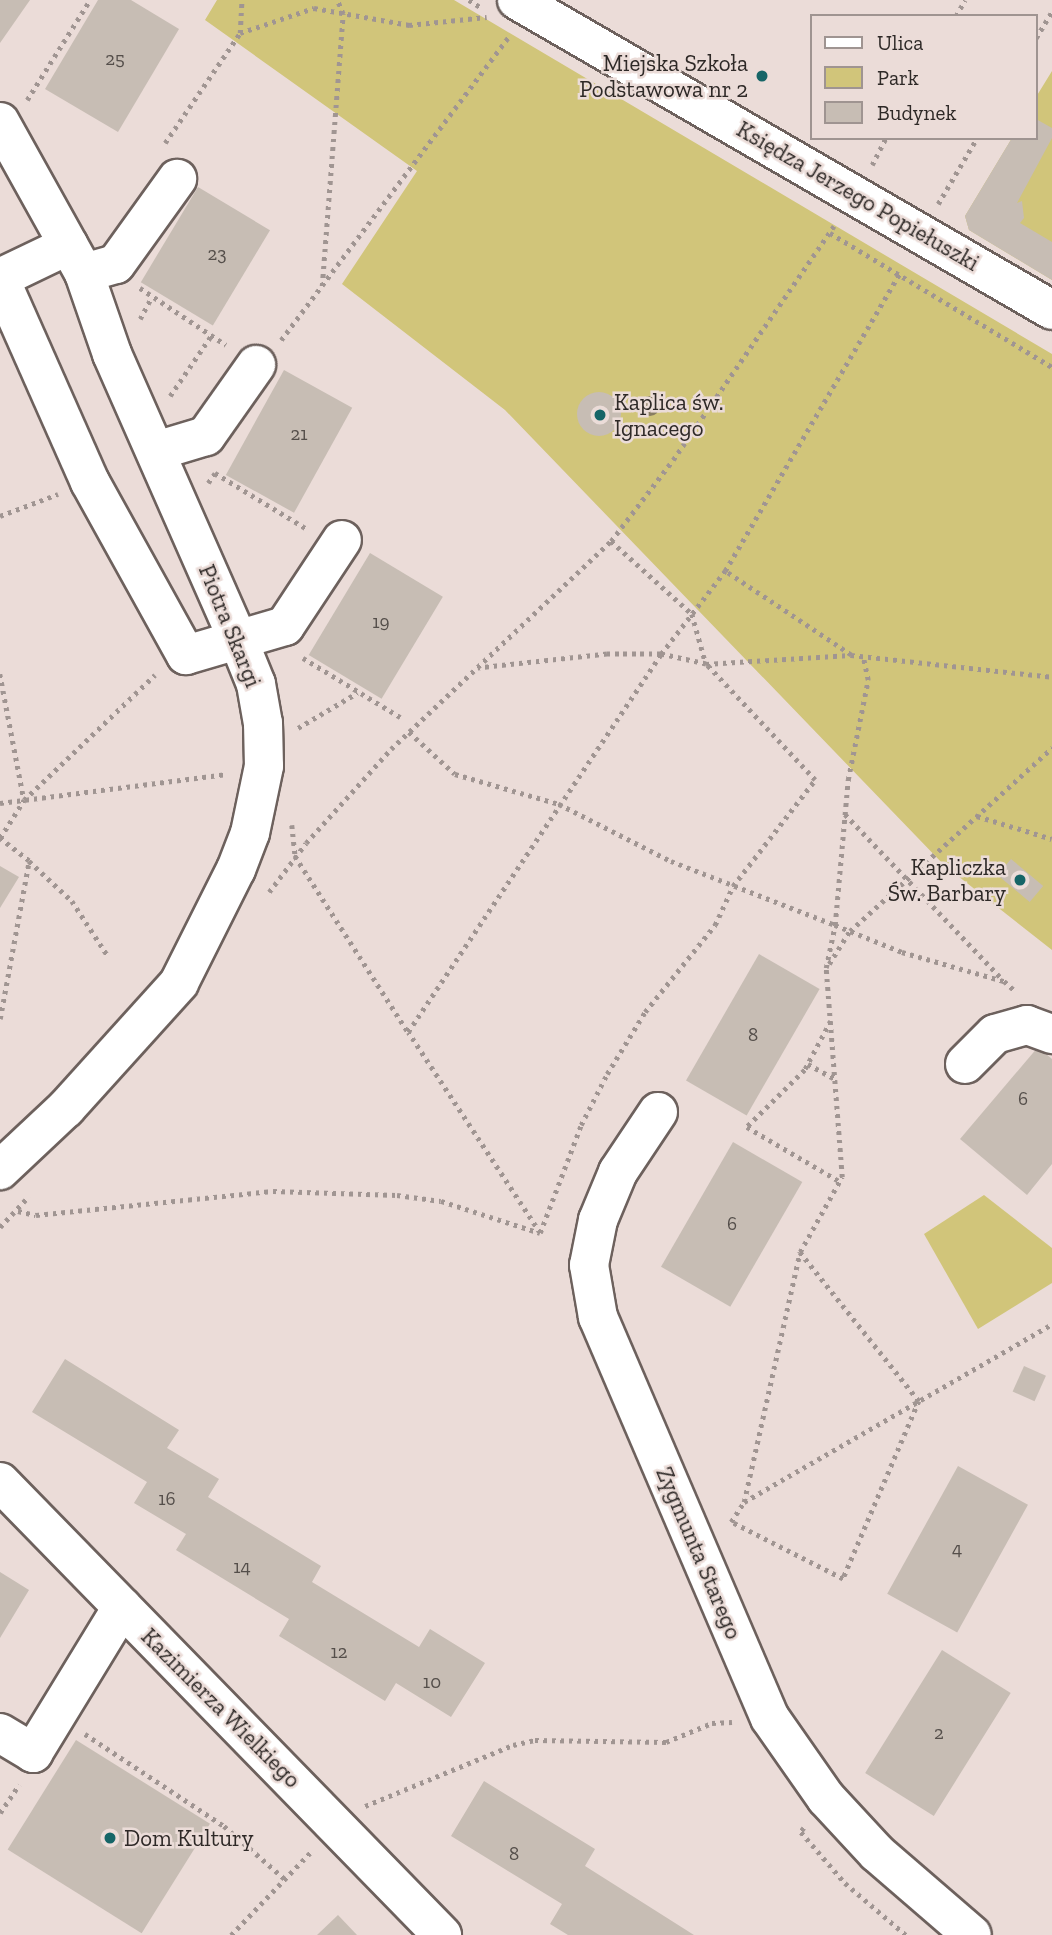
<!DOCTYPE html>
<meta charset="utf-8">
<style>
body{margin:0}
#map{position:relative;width:1052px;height:1935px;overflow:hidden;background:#ebdcd8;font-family:"Zilla Slab",serif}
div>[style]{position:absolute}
.green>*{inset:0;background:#d1c57a}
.building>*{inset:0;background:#c7bdb4;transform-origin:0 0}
.round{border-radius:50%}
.path>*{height:4.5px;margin-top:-2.25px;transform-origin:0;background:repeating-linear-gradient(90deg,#a09592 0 3.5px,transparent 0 8.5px)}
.roads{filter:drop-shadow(2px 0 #6d615d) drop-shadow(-2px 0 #6d615d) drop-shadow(0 2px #6d615d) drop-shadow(0 -2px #6d615d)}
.minor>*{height:38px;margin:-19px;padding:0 19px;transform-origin:19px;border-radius:19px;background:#fff}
.trees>*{width:20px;height:20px;margin:-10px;border-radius:50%;background:#897d62}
.dots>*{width:19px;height:19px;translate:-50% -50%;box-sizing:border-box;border:4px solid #ebdcd8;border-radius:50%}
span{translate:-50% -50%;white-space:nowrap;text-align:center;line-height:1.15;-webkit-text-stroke:5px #ebdcd8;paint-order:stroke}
.number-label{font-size:19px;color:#544e4a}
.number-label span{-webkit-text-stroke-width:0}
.poi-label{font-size:23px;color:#2e2927}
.right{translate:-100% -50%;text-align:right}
.left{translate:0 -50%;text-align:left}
.street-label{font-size:23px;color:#2e2927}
.legend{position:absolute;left:810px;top:14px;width:228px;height:126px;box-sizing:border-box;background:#ebdcd8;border:2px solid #9f9491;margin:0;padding:9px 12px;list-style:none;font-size:21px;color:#2e2927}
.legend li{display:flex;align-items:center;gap:14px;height:35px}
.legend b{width:35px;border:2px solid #9f9491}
</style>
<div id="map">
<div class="green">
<div style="clip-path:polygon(217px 0,454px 0,1052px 354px,1052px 950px,944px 865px,505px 410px,342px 284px,417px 171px,205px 20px)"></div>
<div style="clip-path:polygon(1052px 71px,1052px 280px,969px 230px,965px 216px,1012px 138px,1036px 138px,1036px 97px)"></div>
<div style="clip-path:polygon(984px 1195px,1052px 1248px,1052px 1283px,978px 1329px,924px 1234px)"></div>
</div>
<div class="building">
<div style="clip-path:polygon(0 0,30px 0,0 43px)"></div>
<div style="clip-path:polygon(98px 0,131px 0,179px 29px,118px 132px,45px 89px)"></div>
<div style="clip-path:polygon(1036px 119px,1052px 128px,1052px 138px,1017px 203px,1022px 201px,1024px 218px,1020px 223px,1052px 242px,1052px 280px,969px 230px,965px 216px,1012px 138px,1036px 138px)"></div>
<div style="left:198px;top:187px;width:84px;height:111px;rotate:31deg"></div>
<div style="left:284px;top:370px;width:78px;height:120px;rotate:29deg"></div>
<div class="round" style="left:577px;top:392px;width:44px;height:44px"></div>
<div style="left:370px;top:553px;width:85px;height:119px;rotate:31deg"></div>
<div style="left:1011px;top:859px;width:42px;height:21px;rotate:40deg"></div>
<div style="clip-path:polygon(0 866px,19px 877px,0 908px)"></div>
<div style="left:759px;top:954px;width:70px;height:146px;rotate:30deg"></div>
<div style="clip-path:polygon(1038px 1047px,1052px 1059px,1052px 1164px,1027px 1195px,960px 1139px)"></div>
<div style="left:733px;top:1142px;width:80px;height:144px;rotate:30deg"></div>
<div style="clip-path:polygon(65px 1359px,179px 1430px,167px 1448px,219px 1479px,208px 1497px,321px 1566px,312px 1582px,419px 1647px,430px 1629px,485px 1663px,451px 1717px,396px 1683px,385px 1701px,279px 1636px,289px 1619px,176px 1550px,186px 1534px,134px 1503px,147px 1482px,32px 1412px)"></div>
<div style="left:1024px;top:1366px;width:24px;height:28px;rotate:24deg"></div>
<div style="left:958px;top:1466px;width:80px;height:146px;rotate:29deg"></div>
<div style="clip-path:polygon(0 1572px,29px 1590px,0 1638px)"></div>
<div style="left:942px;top:1650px;width:81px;height:145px;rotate:32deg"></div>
<div style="left:76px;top:1740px;width:158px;height:129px;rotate:32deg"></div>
<div style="clip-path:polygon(484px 1781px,595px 1849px,585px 1866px,694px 1935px,568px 1935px,550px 1924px,562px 1904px,451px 1836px)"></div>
<div style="clip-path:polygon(338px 1915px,357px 1935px,317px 1935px)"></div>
</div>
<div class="path">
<div style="left:469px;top:0;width:13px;rotate:32deg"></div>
<div style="left:956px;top:16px;width:18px;rotate:-61deg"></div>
<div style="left:240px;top:33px;width:33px;rotate:-87deg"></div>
<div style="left:1036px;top:38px;width:31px;rotate:-59deg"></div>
<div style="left:27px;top:100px;width:118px;rotate:-57.8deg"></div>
<div style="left:165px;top:143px;width:133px;rotate:-55.7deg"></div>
<div style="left:240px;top:33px;width:78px;rotate:-18.7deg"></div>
<div style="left:314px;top:8px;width:97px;rotate:10.1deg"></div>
<div style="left:409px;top:25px;width:78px;rotate:-5.9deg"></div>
<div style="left:872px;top:165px;width:30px;rotate:-63deg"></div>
<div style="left:938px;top:204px;width:77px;rotate:-59.4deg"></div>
<div style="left:830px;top:233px;width:259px;rotate:31.1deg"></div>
<div style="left:322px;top:286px;width:273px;rotate:-85.6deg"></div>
<div style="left:343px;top:14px;width:15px;rotate:-113deg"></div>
<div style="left:140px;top:288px;width:103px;rotate:33.5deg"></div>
<div style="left:140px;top:319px;width:24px;rotate:-62deg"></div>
<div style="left:281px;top:340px;width:380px;rotate:-53.1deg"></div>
<div style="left:170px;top:396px;width:73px;rotate:-55.7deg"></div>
<div style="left:208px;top:483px;width:12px;rotate:-55deg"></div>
<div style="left:215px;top:473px;width:108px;rotate:31.3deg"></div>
<div style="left:0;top:516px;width:62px;rotate:-20.8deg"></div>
<div style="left:611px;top:541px;width:109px;rotate:42deg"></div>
<div style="left:692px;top:614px;width:52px;rotate:74.4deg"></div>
<div style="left:706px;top:664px;width:145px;rotate:-3.6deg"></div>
<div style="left:851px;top:655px;width:151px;rotate:-146.3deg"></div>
<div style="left:725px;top:571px;width:344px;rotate:-59.6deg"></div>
<div style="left:851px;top:655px;width:202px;rotate:6.2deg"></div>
<div style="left:303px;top:658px;width:114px;rotate:31.3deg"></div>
<div style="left:0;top:674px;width:128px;rotate:79.2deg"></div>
<div style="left:298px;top:728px;width:69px;rotate:-30.7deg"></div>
<div style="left:409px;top:732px;width:62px;rotate:42.4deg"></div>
<div style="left:455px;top:774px;width:108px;rotate:16.1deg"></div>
<div style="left:559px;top:804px;width:126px;rotate:27deg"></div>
<div style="left:671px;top:861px;width:176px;rotate:21.3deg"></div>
<div style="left:835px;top:925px;width:146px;rotate:-84.9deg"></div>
<div style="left:848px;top:780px;width:102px;rotate:-78.7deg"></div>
<div style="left:868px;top:680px;width:24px;rotate:-102deg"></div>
<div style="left:0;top:803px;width:227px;rotate:-7.3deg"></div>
<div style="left:845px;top:814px;width:229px;rotate:46.4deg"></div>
<div style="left:977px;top:816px;width:78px;rotate:17deg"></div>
<div style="left:292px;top:825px;width:31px;rotate:84deg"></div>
<div style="left:295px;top:856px;width:209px;rotate:57.3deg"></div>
<div style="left:0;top:838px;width:45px;rotate:-57.7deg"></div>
<div style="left:24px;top:800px;width:181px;rotate:-43.7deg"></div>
<div style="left:29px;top:861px;width:59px;rotate:42.9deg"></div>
<div style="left:72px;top:901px;width:66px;rotate:56.8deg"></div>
<div style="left:269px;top:892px;width:61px;rotate:-52.9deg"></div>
<div style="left:306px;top:843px;width:127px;rotate:-47.9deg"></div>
<div style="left:391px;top:749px;width:303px;rotate:-43.4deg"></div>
<div style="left:611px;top:541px;width:102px;rotate:-52.6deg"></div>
<div style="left:673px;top:460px;width:284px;rotate:-55.5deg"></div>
<div style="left:829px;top:964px;width:39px;rotate:-58deg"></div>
<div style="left:850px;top:931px;width:273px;rotate:-42.2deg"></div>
<div style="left:0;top:1019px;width:161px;rotate:-79.6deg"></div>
<div style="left:29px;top:861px;width:37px;rotate:-142deg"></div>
<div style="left:831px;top:1021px;width:55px;rotate:118deg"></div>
<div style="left:805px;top:1070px;width:81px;rotate:135.5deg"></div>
<div style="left:747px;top:1127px;width:107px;rotate:30.4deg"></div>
<div style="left:808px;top:1064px;width:31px;rotate:29deg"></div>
<div style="left:18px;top:1211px;width:18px;rotate:13deg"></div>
<div style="left:36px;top:1215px;width:238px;rotate:-5.8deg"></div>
<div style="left:273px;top:1191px;width:124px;rotate:1.8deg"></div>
<div style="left:397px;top:1195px;width:44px;rotate:7.8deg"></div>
<div style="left:441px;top:1201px;width:104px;rotate:17.9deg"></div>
<div style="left:540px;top:1233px;width:116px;rotate:-69.2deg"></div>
<div style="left:581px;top:1125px;width:57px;rotate:-63deg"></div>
<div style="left:607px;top:1074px;width:73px;rotate:-58.5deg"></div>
<div style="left:645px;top:1012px;width:112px;rotate:-51.2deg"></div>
<div style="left:715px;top:925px;width:43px;rotate:-65.2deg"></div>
<div style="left:733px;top:886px;width:134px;rotate:-52.3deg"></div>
<div style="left:815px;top:780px;width:159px;rotate:-133.2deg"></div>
<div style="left:706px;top:664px;width:46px;rotate:-167.5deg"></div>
<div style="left:661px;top:654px;width:54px;rotate:180deg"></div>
<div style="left:607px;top:654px;width:130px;rotate:173.8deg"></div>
<div style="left:0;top:1227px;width:42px;rotate:-46.9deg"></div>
<div style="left:540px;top:1233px;width:240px;rotate:-123.3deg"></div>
<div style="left:408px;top:1032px;width:455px;rotate:-56.2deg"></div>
<div style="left:661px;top:654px;width:105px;rotate:-52.4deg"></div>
<div style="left:800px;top:1252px;width:191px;rotate:51.4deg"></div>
<div style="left:919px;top:1401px;width:194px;rotate:113.1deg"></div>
<div style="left:843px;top:1579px;width:126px;rotate:-153deg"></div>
<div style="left:731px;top:1522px;width:24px;rotate:-57deg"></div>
<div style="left:744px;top:1502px;width:256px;rotate:-77.4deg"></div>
<div style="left:800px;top:1252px;width:86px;rotate:-60.8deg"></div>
<div style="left:842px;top:1177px;width:210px;rotate:-94.4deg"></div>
<div style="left:826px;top:968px;width:44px;rotate:-78.2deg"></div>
<div style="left:835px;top:925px;width:72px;rotate:21.9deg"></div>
<div style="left:902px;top:952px;width:106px;rotate:15.9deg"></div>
<div style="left:1004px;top:981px;width:15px;rotate:42deg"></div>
<div style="left:744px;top:1502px;width:356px;rotate:-30deg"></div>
<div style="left:85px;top:1734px;width:167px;rotate:33.5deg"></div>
<div style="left:224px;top:1826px;width:81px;rotate:41deg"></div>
<div style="left:365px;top:1806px;width:160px;rotate:-22.4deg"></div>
<div style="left:513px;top:1745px;width:23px;rotate:-13deg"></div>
<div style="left:535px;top:1740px;width:131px;rotate:0.9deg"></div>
<div style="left:666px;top:1742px;width:50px;rotate:-22.4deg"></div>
<div style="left:712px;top:1723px;width:20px;rotate:-3deg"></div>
<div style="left:0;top:1813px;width:34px;rotate:-56deg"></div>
<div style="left:804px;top:1828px;width:5px;rotate:127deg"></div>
<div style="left:801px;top:1832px;width:67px;rotate:49.2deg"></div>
<div style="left:845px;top:1883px;width:80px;rotate:40.4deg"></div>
<div style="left:231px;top:1935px;width:115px;rotate:-46.1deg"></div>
</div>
<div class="roads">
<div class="minor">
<div style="left:517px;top:0;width:618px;rotate:30.09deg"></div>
<div style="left:0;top:122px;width:173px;rotate:60.9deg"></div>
<div style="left:84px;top:273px;width:86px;rotate:70.9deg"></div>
<div style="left:112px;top:354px;width:315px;rotate:66.2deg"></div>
<div style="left:239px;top:642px;width:45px;rotate:68deg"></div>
<div style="left:256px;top:684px;width:40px;rotate:80deg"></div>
<div style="left:263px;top:723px;width:43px;rotate:88.7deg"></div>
<div style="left:264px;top:766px;width:68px;rotate:101.8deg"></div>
<div style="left:250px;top:833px;width:39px;rotate:111deg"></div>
<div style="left:236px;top:869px;width:127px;rotate:116.6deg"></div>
<div style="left:179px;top:983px;width:169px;rotate:132.1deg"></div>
<div style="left:66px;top:1108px;width:91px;rotate:136.8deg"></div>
<div style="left:84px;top:273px;width:33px;rotate:-16deg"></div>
<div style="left:116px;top:264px;width:105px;rotate:-54.3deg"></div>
<div style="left:0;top:278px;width:76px;rotate:-25.6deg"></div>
<div style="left:0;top:279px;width:222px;rotate:66.1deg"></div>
<div style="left:90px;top:482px;width:198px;rotate:61deg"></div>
<div style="left:186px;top:655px;width:103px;rotate:-16.3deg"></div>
<div style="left:285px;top:626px;width:103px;rotate:-56.5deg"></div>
<div style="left:156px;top:451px;width:52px;rotate:-16.7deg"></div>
<div style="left:206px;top:436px;width:87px;rotate:-54.8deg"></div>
<div style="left:965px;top:1064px;width:42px;rotate:-45deg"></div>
<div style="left:995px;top:1034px;width:33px;rotate:-16deg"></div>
<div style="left:1027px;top:1025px;width:27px;rotate:20deg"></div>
<div style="left:658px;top:1112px;width:72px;rotate:123.7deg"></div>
<div style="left:618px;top:1172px;width:52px;rotate:112.6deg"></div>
<div style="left:598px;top:1220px;width:46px;rotate:101.3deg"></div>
<div style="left:589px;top:1265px;width:53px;rotate:80.2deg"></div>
<div style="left:598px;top:1317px;width:436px;rotate:66.8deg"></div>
<div style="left:770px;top:1718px;width:98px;rotate:55deg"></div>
<div style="left:826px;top:1798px;width:75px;rotate:47.2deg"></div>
<div style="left:877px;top:1853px;width:125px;rotate:40.8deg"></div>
<div style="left:0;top:1482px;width:633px;rotate:45.7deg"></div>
<div style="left:0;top:1733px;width:39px;rotate:31deg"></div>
<div style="left:33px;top:1753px;width:171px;rotate:-58.6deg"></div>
</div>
</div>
<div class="trees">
<div style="left:650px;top:406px"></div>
</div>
<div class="dots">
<div style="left:762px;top:76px;background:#166567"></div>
<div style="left:600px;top:415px;background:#166567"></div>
<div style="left:1020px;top:880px;background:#166567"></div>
<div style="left:110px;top:1838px;background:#166567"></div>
</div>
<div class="number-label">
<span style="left:115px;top:59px">25</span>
<span style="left:217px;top:254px">23</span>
<span style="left:299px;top:434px">21</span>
<span style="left:381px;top:622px">19</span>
<span style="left:753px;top:1035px">8</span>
<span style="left:1023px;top:1099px">6</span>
<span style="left:732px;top:1224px">6</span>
<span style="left:167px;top:1499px">16</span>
<span style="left:957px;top:1549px">4</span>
<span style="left:242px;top:1567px">14</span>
<span style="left:339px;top:1652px">12</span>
<span style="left:432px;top:1682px">10</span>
<span style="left:939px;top:1733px">2</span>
<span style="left:514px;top:1854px">8</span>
</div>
<div class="poi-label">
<span class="right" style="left:748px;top:76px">Miejska Szkoła<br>Podstawowa nr 2</span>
<span class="left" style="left:614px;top:415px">Kaplica św.<br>Ignacego</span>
<span class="right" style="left:1006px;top:880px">Kapliczka<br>Św. Barbary</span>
<span class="left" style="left:124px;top:1838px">Dom Kultury</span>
</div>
<div class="street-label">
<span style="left:858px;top:196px;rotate:30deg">Księdza Jerzego Popiełuszki</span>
<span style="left:230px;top:626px;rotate:68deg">Piotra Skargi</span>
<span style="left:699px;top:1553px;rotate:67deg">Zygmunta Starego</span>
<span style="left:221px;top:1708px;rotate:45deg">Kazimierza Wielkiego</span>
</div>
<ul class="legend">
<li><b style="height:9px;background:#fff"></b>Ulica</li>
<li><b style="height:19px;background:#d1c57a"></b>Park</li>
<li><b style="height:19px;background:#c7bdb4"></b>Budynek</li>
</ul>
</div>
